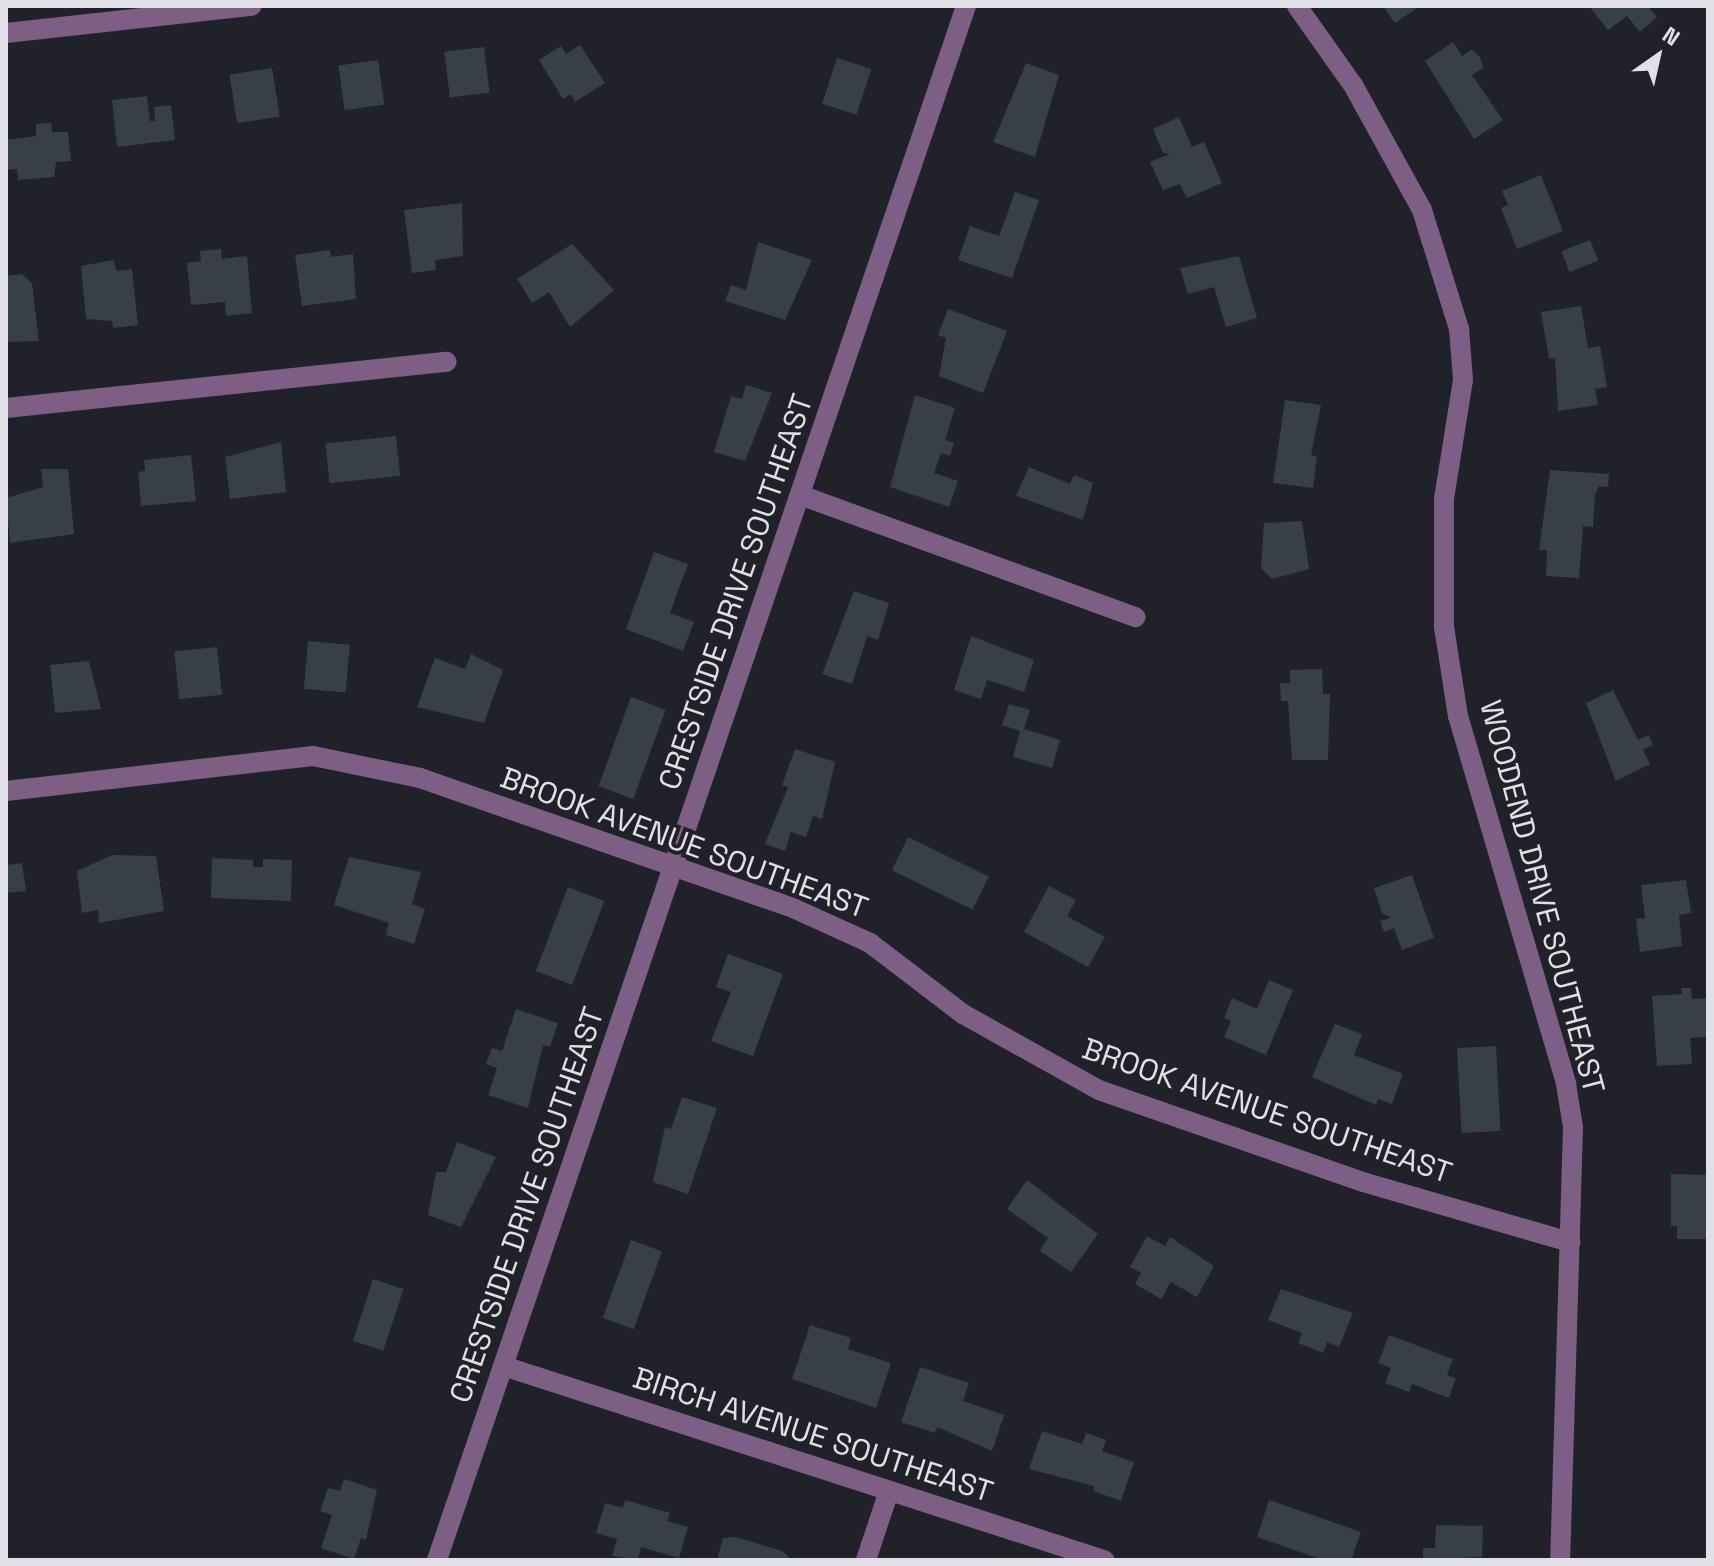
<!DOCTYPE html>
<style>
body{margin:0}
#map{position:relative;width:1714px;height:1566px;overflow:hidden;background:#21212a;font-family:"Space Grotesk",sans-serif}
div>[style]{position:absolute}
.building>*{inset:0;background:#383f47;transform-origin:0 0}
.minor>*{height:20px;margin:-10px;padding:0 10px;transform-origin:10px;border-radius:10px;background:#7d5e85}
span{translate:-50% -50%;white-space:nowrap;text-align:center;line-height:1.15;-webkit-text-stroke:8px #21212a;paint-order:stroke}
.street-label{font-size:30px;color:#e0e0e6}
.frame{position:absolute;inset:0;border:8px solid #e0e0e6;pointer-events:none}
.north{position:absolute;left:1618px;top:16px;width:80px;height:80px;-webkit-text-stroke:6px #21212a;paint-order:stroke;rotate:34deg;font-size:22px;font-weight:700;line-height:32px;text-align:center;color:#e0e0e6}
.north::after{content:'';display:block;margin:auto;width:28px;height:36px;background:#e0e0e6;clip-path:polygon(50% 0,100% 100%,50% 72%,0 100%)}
</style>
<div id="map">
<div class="building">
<div style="clip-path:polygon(1383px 6px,1420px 6px,1395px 23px)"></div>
<div style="clip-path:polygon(1589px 6px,1648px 6px,1657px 17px,1640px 32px,1627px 16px,1608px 30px)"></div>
<div style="clip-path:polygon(1453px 42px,1462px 56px,1472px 49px,1480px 57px,1483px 68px,1472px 75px,1503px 120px,1474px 139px,1425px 61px)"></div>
<div style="clip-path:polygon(580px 45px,605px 83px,575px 102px,571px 94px,563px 99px,539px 60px,561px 46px,566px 54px)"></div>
<div style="left:484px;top:47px;width:46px;height:40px;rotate:83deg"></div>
<div style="left:837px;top:58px;width:36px;height:48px;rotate:18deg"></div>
<div style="left:378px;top:60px;width:45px;height:40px;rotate:82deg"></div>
<div style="clip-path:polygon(1026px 63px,1059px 75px,1035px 157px,993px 142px)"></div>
<div style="left:272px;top:68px;width:49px;height:43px;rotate:81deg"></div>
<div style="clip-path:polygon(147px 96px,150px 121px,155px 121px,154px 107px,171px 105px,175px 140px,117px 147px,112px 100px)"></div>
<div style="clip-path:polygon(1179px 117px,1192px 147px,1204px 142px,1222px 183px,1187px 198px,1180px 184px,1163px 190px,1150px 162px,1170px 154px,1163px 153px,1153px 129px)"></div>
<div style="clip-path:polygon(51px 123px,52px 132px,68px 132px,71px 161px,56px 162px,54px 177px,18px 180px,17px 169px,6px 170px,6px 140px,36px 136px,36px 124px)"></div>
<div style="clip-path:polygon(1541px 175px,1563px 231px,1517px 249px,1501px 208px,1508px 205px,1502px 191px)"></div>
<div style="clip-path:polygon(1015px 192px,1039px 200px,1012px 278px,958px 260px,970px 226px,999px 236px)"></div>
<div style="clip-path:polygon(462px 203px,463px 256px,435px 260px,436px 270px,412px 273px,404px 210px)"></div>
<div style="left:1590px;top:240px;width:22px;height:31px;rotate:68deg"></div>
<div style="clip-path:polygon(758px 242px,812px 260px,785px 320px,725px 301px,731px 285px,746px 290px)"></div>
<div style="clip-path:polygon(572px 244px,614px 290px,570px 327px,549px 292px,532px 303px,517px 279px)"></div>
<div style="clip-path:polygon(221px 249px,222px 259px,247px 256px,252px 313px,226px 316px,225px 302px,191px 305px,187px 263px,201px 261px,200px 251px)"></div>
<div style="clip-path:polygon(330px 250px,331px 257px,353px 254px,356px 299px,302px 306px,295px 255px)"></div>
<div style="clip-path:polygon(1239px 256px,1257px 318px,1226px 327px,1214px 287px,1188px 294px,1180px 268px)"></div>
<div style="clip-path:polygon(113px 260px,117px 271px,132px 269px,138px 325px,113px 328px,112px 321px,86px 319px,81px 266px)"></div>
<div style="clip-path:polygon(22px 274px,32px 283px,39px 341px,9px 342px,6px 335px,6px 276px)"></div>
<div style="clip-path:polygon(1581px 306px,1588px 348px,1600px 346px,1607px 387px,1595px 389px,1598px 405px,1558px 411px,1555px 358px,1549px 359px,1541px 312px)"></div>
<div style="clip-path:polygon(948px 309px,1007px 331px,983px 393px,939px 376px,946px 338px,938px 335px)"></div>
<div style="clip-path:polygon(746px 385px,772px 393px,745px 461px,714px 452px,731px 396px,742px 399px)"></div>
<div style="clip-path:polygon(915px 395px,955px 408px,945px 440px,954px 443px,950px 456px,941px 453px,934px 473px,958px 481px,949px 507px,890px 487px)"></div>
<div style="clip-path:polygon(1285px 400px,1321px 405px,1311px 455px,1317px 456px,1313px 488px,1273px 483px)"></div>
<div style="left:396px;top:436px;width:40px;height:71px;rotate:84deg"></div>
<div style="clip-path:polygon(281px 442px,286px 492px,230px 499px,225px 457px)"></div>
<div style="clip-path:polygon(191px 455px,196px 501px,141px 506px,138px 472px,145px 471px,144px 460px)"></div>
<div style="clip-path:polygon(1029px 467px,1070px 484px,1074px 475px,1093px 483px,1083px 520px,1016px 496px)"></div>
<div style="clip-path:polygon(41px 469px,68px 469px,74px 534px,10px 543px,6px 498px,43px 487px)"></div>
<div style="clip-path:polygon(1550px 470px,1609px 474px,1608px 487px,1599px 486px,1595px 495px,1593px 527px,1583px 526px,1579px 578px,1546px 576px,1547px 550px,1539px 550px)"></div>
<div style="clip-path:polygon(1302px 521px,1309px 569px,1272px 579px,1261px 568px,1264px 523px)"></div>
<div style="clip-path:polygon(654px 552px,688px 564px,670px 613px,694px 622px,683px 651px,626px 629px)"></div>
<div style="clip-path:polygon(854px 591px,889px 603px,878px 640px,867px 636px,852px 684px,822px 674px)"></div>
<div style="clip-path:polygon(971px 636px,1034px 660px,1024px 692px,987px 680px,981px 699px,954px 690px)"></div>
<div style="left:308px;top:641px;width:42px;height:48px;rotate:5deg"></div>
<div style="left:217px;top:647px;width:48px;height:43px;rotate:84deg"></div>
<div style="clip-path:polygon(471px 654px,503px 670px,484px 723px,417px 707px,435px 658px,465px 669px)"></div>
<div style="clip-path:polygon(89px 661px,101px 709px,55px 713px,50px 665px)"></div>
<div style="clip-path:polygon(1322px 669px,1323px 694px,1330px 694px,1328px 760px,1292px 760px,1288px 701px,1281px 701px,1280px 683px,1290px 683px,1290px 670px)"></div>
<div style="clip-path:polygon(1613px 690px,1638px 740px,1649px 735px,1653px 745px,1643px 750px,1650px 764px,1616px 781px,1586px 703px)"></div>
<div style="left:631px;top:697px;width:37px;height:95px;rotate:20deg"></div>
<div style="clip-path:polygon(1009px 704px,1030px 710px,1024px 729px,1060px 740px,1052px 768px,1013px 757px,1020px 731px,1002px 725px)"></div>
<div style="clip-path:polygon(795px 749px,835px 762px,822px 819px,813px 816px,806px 837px,791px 832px,785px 851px,765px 844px,788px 787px,782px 785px)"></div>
<div style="left:908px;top:837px;width:90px;height:37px;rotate:26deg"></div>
<div style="clip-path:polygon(112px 855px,156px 856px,164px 911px,99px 923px,98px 910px,82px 913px,77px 871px)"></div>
<div style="clip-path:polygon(349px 857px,421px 872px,412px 904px,425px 909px,414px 944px,386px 935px,389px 923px,334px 905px)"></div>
<div style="clip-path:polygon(212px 858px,253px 860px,253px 867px,263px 867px,263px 859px,292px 860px,291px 901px,211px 898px)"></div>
<div style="clip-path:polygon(22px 863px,26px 891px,6px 893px,6px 865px)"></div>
<div style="clip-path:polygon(1412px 875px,1434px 938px,1402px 950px,1394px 928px,1384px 932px,1380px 921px,1391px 918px,1382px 913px,1374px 888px)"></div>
<div style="clip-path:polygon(1686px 880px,1691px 913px,1679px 915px,1682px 946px,1640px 952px,1636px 919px,1645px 918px,1641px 885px)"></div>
<div style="clip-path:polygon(1049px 886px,1076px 900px,1067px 916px,1105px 937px,1088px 967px,1024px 932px)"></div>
<div style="left:568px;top:887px;width:39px;height:90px;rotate:21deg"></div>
<div style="clip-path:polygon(728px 954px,783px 974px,753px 1056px,711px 1041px,731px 992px,716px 987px)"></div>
<div style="clip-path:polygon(1269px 980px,1293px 990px,1266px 1055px,1224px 1037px,1231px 1021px,1224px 1018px,1232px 998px,1257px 1009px)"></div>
<div style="clip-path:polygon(1681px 988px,1691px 988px,1692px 999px,1708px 998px,1708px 1037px,1690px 1038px,1692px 1064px,1657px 1066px,1652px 996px,1682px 994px)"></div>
<div style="clip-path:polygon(516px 1009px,558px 1023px,550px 1047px,543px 1045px,528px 1108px,488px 1095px,497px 1068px,486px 1064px,492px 1048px,502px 1051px)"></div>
<div style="clip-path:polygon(1335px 1024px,1362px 1034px,1354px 1055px,1403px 1074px,1392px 1104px,1378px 1099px,1376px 1105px,1312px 1077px)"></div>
<div style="left:1496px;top:1046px;width:85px;height:39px;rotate:87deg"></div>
<div style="clip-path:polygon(682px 1097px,717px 1108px,688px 1194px,653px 1182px,665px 1127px,671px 1129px)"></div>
<div style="clip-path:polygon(457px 1142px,496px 1157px,461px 1227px,428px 1215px,436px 1172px,446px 1172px)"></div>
<div style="clip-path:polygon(1671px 1174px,1708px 1175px,1708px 1239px,1677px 1239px,1677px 1226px,1671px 1226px)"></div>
<div style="clip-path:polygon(1027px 1180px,1098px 1234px,1071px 1272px,1040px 1251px,1048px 1238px,1007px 1209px)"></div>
<div style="clip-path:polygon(1147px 1236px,1165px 1246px,1170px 1237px,1214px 1266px,1197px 1297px,1171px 1282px,1161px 1299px,1135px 1284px,1141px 1273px,1130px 1267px)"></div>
<div style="left:631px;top:1240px;width:33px;height:83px;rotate:20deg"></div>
<div style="left:373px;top:1279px;width:32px;height:65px;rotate:18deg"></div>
<div style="clip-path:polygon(1281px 1289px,1353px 1313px,1339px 1347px,1327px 1342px,1323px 1353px,1298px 1343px,1302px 1333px,1268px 1320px)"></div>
<div style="clip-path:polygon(810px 1325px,851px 1338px,848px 1349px,891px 1363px,876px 1408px,792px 1379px)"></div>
<div style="clip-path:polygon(1389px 1335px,1453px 1359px,1447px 1375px,1456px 1378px,1449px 1398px,1412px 1384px,1409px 1392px,1385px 1383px,1391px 1368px,1378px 1363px)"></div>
<div style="clip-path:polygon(920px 1367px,969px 1383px,963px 1401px,1004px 1415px,992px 1451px,937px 1427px,935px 1433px,901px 1422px)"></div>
<div style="clip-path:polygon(1042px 1431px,1082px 1444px,1086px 1433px,1106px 1440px,1102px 1451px,1134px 1462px,1121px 1501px,1093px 1491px,1094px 1486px,1029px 1469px)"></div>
<div style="clip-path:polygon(344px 1479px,377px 1490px,366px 1540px,361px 1538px,354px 1559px,321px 1548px,332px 1515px,320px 1511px,328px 1488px,340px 1491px)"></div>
<div style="clip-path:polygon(625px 1500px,670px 1513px,667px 1521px,688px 1527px,679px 1558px,641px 1547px,638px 1560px,612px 1556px,617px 1539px,596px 1533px,605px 1503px,623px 1508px)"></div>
<div style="clip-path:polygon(1269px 1500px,1361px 1532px,1351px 1560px,1323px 1560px,1257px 1537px)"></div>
<div style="clip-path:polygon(1436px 1525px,1483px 1526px,1482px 1557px,1423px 1560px,1423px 1548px,1435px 1548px)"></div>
<div style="clip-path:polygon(736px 1537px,782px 1551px,792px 1560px,717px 1560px,723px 1538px)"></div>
</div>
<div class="minor">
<div style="left:1297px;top:6px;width:97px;rotate:54.7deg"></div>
<div style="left:1353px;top:85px;width:143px;rotate:61.1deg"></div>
<div style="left:1422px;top:210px;width:125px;rotate:72.7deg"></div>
<div style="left:1459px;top:329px;width:51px;rotate:85.5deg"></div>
<div style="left:1463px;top:380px;width:120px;rotate:99.1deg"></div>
<div style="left:1444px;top:498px;width:129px;rotate:90deg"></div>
<div style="left:1444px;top:627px;width:90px;rotate:81.1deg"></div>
<div style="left:1458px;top:716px;width:384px;rotate:73.6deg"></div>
<div style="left:1566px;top:1084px;width:44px;rotate:80.8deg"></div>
<div style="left:1573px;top:1127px;width:433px;rotate:91.7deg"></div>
<div style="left:6px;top:33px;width:247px;rotate:-6.3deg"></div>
<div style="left:6px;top:408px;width:443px;rotate:-6deg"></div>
<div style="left:800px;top:495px;width:357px;rotate:20deg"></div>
<div style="left:6px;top:791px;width:309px;rotate:-6.5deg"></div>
<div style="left:313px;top:756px;width:109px;rotate:11.6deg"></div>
<div style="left:420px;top:778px;width:395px;rotate:19.2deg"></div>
<div style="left:793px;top:908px;width:85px;rotate:24.4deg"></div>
<div style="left:870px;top:943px;width:117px;rotate:37.4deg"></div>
<div style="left:963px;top:1014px;width:156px;rotate:29.2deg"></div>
<div style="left:1099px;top:1090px;width:280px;rotate:19.2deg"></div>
<div style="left:1363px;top:1182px;width:216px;rotate:16.2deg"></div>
<div style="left:503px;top:1366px;width:632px;rotate:17.89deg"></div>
<div style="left:437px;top:1560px;width:1642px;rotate:-71.2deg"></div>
<div style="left:866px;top:1560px;width:73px;rotate:-71.6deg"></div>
</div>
<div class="street-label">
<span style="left:736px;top:592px;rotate:-71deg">CRESTSIDE DRIVE SOUTHEAST</span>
<span style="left:684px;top:843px;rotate:20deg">BROOK AVENUE SOUTHEAST</span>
<span style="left:1542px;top:897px;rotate:75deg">WOODEND DRIVE SOUTHEAST</span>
<span style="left:1267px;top:1111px;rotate:19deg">BROOK AVENUE SOUTHEAST</span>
<span style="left:527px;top:1205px;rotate:-71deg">CRESTSIDE DRIVE SOUTHEAST</span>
<span style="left:813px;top:1435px;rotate:18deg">BIRCH AVENUE SOUTHEAST</span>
</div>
<div class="frame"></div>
<div class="north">N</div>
</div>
